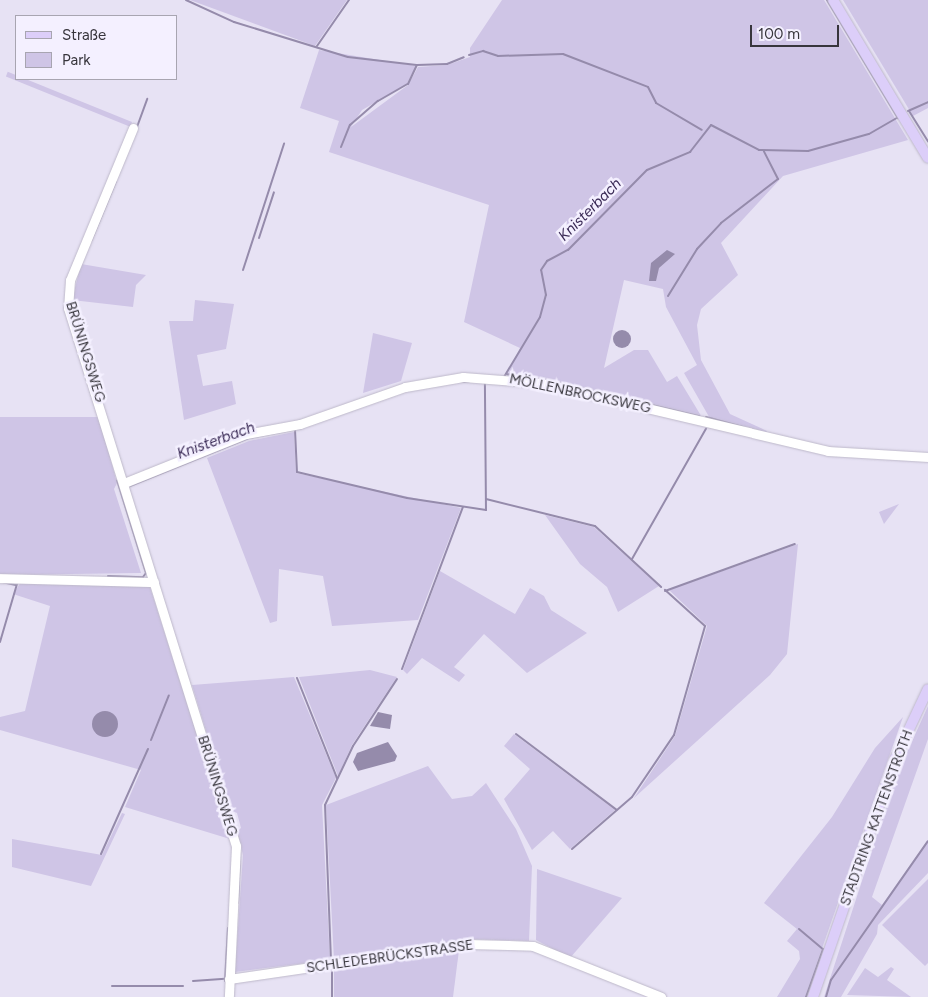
<!DOCTYPE html>
<meta charset="utf-8">
<style>
body{margin:0}
#map{position:relative;width:928px;height:997px;overflow:hidden;background:#e7e2f4;font-family:Figtree,sans-serif}
div>[style]{position:absolute}
.green>*{inset:0;background:#cfc5e6;transform-origin:0 0}
.water>*{inset:0;background:#958bab}
.round{border-radius:50%}
.stream>*{height:2px;margin:-1px;padding:0 1px;transform-origin:1px;border-radius:1px;background:#958bab}
.roads{filter:drop-shadow(0 0 1px #beb9ca) drop-shadow(0 0 1px #beb9ca)}
.minor>*{height:9px;margin:-4.5px;padding:0 4.5px;transform-origin:4.5px;border-radius:4.5px;background:#fff}
.major>*{height:10px;margin:-5px;padding:0 5px;transform-origin:5px;border-radius:5px;background:#dccef9}
span{translate:-50% -50%;white-space:nowrap;text-align:center;line-height:1.15;-webkit-text-stroke:5px #f4f0ff;paint-order:stroke}
.street-label{font-size:14px;color:#37353c}
.water-label{font-size:15px;color:#392955;font-style:italic}
.legend{position:absolute;left:15px;top:15px;width:162px;height:65px;box-sizing:border-box;background:#f4f0ff;border:1px solid #a8a5b1;margin:0;padding:6px 9px;list-style:none;font-size:15px;color:#37353c}
.legend li{display:flex;align-items:center;gap:10px;height:25px}
.legend b{width:25px;border:1px solid #a8a5b1}
.scale{position:absolute;left:750px;top:25px;width:89px;height:22px;box-sizing:border-box;border:2px solid #37353c;border-top:0;padding-left:6px;font-size:15px;line-height:18px;white-space:nowrap;color:#37353c;-webkit-text-stroke:4px #f4f0ff;paint-order:stroke}
</style>
<div id="map">
<div class="green">
<div style="clip-path:polygon(190px 0,347px 0,315px 46px)"></div>
<div style="clip-path:polygon(502px 0,824px 0,908px 140px,783px 176px,721px 243px,738px 275px,701px 309px,697px 325px,701px 360px,730px 414px,767px 431px,766px 435px,712px 422px,684px 373px,697px 365px,666px 307px,663px 289px,624px 280px,604px 368px,634px 350px,648px 350px,667px 382px,677px 376px,703px 419px,507px 375px,520px 348px,464px 322px,489px 205px,329px 152px,339px 121px,300px 108px,319px 50px,416px 66px,407px 84px,362px 110px,351px 127px,408px 85px,418px 67px,447px 65px,470px 57px,470px 48px)"></div>
<div style="clip-path:polygon(843px 0,928px 0,928px 108px,913px 116px)"></div>
<div style="left:132px;top:122px;width:5px;height:134px;rotate:112deg"></div>
<div style="clip-path:polygon(81px 264px,146px 275px,136px 285px,133px 307px,72px 300px)"></div>
<div style="clip-path:polygon(195px 300px,234px 304px,226px 349px,197px 355px,203px 386px,232px 381px,236px 404px,184px 420px,169px 321px,193px 321px)"></div>
<div style="clip-path:polygon(373px 333px,412px 343px,401px 381px,363px 393px)"></div>
<div style="clip-path:polygon(0 417px,99px 417px,117px 483px,114px 489px,141px 573px,0 575px)"></div>
<div style="clip-path:polygon(294px 432px,296px 473px,461px 508px,418px 620px,332px 626px,323px 576px,279px 569px,277px 621px,270px 623px,207px 458px,249px 441px)"></div>
<div style="clip-path:polygon(899px 504px,884px 524px,879px 512px)"></div>
<div style="clip-path:polygon(545px 515px,594px 527px,659px 586px,618px 612px,607px 587px,580px 564px)"></div>
<div style="clip-path:polygon(798px 544px,787px 654px,770px 675px,634px 798px,675px 736px,707px 626px,669px 590px)"></div>
<div style="clip-path:polygon(440px 571px,515px 614px,530px 588px,544px 596px,551px 610px,587px 633px,527px 673px,484px 634px,454px 667px,465px 675px,459px 682px,422px 658px,407px 674px,403px 670px)"></div>
<div style="clip-path:polygon(21px 582px,150px 587px,230px 839px,125px 807px,141px 770px,0 730px,0 717px,25px 711px,50px 606px,13px 594px)"></div>
<div style="clip-path:polygon(370px 670px,397px 677px,352px 745px,338px 776px,299px 677px)"></div>
<div style="clip-path:polygon(294px 677px,336px 778px,322px 805px,330px 960px,235px 972px,243px 855px,237px 831px,241px 828px,237px 813px,230px 810px,192px 685px)"></div>
<div style="clip-path:polygon(928px 706px,928px 739px,872px 897px,882px 905px,928px 840px,928px 873px,878px 925px,877px 934px,841px 997px,824px 997px,896px 777px)"></div>
<div style="clip-path:polygon(903px 717px,805px 997px,777px 997px,800px 959px,799px 951px,787px 941px,797px 929px,764px 903px,832px 817px,875px 748px)"></div>
<div style="clip-path:polygon(514px 734px,615px 810px,570px 849px,553px 831px,532px 850px,504px 799px,530px 769px,504px 746px)"></div>
<div style="clip-path:polygon(428px 766px,452px 799px,472px 796px,486px 783px,516px 829px,532px 866px,529px 941px,468px 939px,334px 960px,326px 805px)"></div>
<div style="clip-path:polygon(122px 813px,125px 814px,91px 886px,12px 867px,12px 839px,102px 855px)"></div>
<div style="clip-path:polygon(537px 869px,622px 898px,570px 958px,536px 940px)"></div>
<div style="clip-path:polygon(928px 879px,928px 963px,925px 966px,882px 925px)"></div>
<div style="clip-path:polygon(459px 950px,453px 997px,334px 997px,334px 967px)"></div>
<div style="clip-path:polygon(891px 967px,894px 969px,887px 980px,911px 997px,847px 995px,865px 968px,878px 977px)"></div>
</div>
<div class="water">
<div style="clip-path:polygon(667px 250px,675px 254px,659px 268px,656px 281px,649px 281px,651px 263px)"></div>
<div class="round" style="left:613px;top:330px;width:18px;height:18px"></div>
<div class="round" style="left:92px;top:711px;width:26px;height:26px"></div>
<div style="clip-path:polygon(378px 712px,392px 715px,390px 729px,370px 726px)"></div>
<div style="clip-path:polygon(388px 742px,397px 756px,395px 761px,358px 771px,353px 762px,357px 753px)"></div>
</div>
<div class="stream">
<div style="left:186px;top:0;width:53px;rotate:24.6deg"></div>
<div style="left:234px;top:22px;width:119px;rotate:17.1deg"></div>
<div style="left:348px;top:57px;width:69px;rotate:6.6deg"></div>
<div style="left:417px;top:65px;width:30px;rotate:-2deg"></div>
<div style="left:447px;top:64px;width:18px;rotate:-22deg"></div>
<div style="left:827px;top:0;width:138px;rotate:59deg"></div>
<div style="left:317px;top:46px;width:56px;rotate:-55.2deg"></div>
<div style="left:469px;top:55px;width:15px;rotate:-16deg"></div>
<div style="left:483px;top:51px;width:16px;rotate:18deg"></div>
<div style="left:498px;top:56px;width:65px;rotate:-1.8deg"></div>
<div style="left:563px;top:54px;width:91px;rotate:21.2deg"></div>
<div style="left:648px;top:87px;width:18px;rotate:63deg"></div>
<div style="left:656px;top:103px;width:53px;rotate:30.4deg"></div>
<div style="left:908px;top:111px;width:22px;rotate:-24deg"></div>
<div style="left:909px;top:111px;width:36px;rotate:58deg"></div>
<div style="left:137px;top:127px;width:30px;rotate:-70deg"></div>
<div style="left:341px;top:147px;width:24px;rotate:-68deg"></div>
<div style="left:350px;top:125px;width:37px;rotate:-41deg"></div>
<div style="left:378px;top:101px;width:34px;rotate:-30deg"></div>
<div style="left:408px;top:84px;width:21px;rotate:-65deg"></div>
<div style="left:259px;top:238px;width:48px;rotate:-71.9deg"></div>
<div style="left:91px;top:241px;width:65px;rotate:-67.4deg"></div>
<div style="left:243px;top:270px;width:133px;rotate:-72deg"></div>
<div style="left:668px;top:296px;width:55px;rotate:-58.3deg"></div>
<div style="left:697px;top:249px;width:35px;rotate:-47deg"></div>
<div style="left:721px;top:223px;width:72px;rotate:-37.7deg"></div>
<div style="left:778px;top:179px;width:31px;rotate:-117deg"></div>
<div style="left:73px;top:307px;width:29px;rotate:72deg"></div>
<div style="left:506px;top:374px;width:15px;rotate:11deg"></div>
<div style="left:504px;top:377px;width:70px;rotate:-59deg"></div>
<div style="left:540px;top:317px;width:23px;rotate:-75deg"></div>
<div style="left:546px;top:295px;width:25px;rotate:-101deg"></div>
<div style="left:541px;top:270px;width:11px;rotate:-56deg"></div>
<div style="left:547px;top:261px;width:24px;rotate:-28deg"></div>
<div style="left:568px;top:250px;width:112px;rotate:-45.4deg"></div>
<div style="left:647px;top:170px;width:47px;rotate:-22.7deg"></div>
<div style="left:690px;top:152px;width:34px;rotate:-52deg"></div>
<div style="left:711px;top:125px;width:54px;rotate:27.5deg"></div>
<div style="left:759px;top:150px;width:49px;rotate:1.2deg"></div>
<div style="left:808px;top:151px;width:63px;rotate:-15.6deg"></div>
<div style="left:869px;top:134px;width:34px;rotate:-30deg"></div>
<div style="left:459px;top:382px;width:10px"></div>
<div style="left:592px;top:391px;width:110px;rotate:13.2deg"></div>
<div style="left:706px;top:417px;width:39px;rotate:15deg"></div>
<div style="left:295px;top:430px;width:42px;rotate:87.3deg"></div>
<div style="left:297px;top:472px;width:113px;rotate:13.3deg"></div>
<div style="left:407px;top:498px;width:80px;rotate:8.6deg"></div>
<div style="left:486px;top:510px;width:127px;rotate:-90.5deg"></div>
<div style="left:130px;top:486px;width:128px;rotate:-22deg"></div>
<div style="left:249px;top:438px;width:54px;rotate:-10.7deg"></div>
<div style="left:486px;top:499px;width:112px;rotate:13.9deg"></div>
<div style="left:595px;top:526px;width:90px;rotate:42.7deg"></div>
<div style="left:632px;top:559px;width:150px;rotate:-60.4deg"></div>
<div style="left:108px;top:576px;width:35px;rotate:2deg"></div>
<div style="left:143px;top:577px;width:5px;rotate:-53deg"></div>
<div style="left:146px;top:573px;width:97px;rotate:-107.3deg"></div>
<div style="left:2px;top:582px;width:14px;rotate:12deg"></div>
<div style="left:665px;top:591px;width:138px;rotate:-19.9deg"></div>
<div style="left:0;top:642px;width:60px;rotate:-73.7deg"></div>
<div style="left:402px;top:669px;width:173px;rotate:-69.4deg"></div>
<div style="left:297px;top:678px;width:108px;rotate:68.2deg"></div>
<div style="left:516px;top:734px;width:126px;rotate:37deg"></div>
<div style="left:151px;top:740px;width:48px;rotate:-68.2deg"></div>
<div style="left:572px;top:849px;width:79px;rotate:-40.9deg"></div>
<div style="left:632px;top:797px;width:75px;rotate:-55.9deg"></div>
<div style="left:674px;top:735px;width:113px;rotate:-74.1deg"></div>
<div style="left:705px;top:626px;width:54px;rotate:-138deg"></div>
<div style="left:101px;top:854px;width:115px;rotate:-65.9deg"></div>
<div style="left:238px;top:903px;width:52px;rotate:-87.8deg"></div>
<div style="left:799px;top:929px;width:31px;rotate:40deg"></div>
<div style="left:823px;top:949px;width:51px;rotate:109.5deg"></div>
<div style="left:331px;top:961px;width:156px;rotate:-92.2deg"></div>
<div style="left:325px;top:805px;width:65px;rotate:-64.6deg"></div>
<div style="left:353px;top:746px;width:80px;rotate:-56.7deg"></div>
<div style="left:193px;top:981px;width:32px;rotate:-4deg"></div>
<div style="left:225px;top:981px;width:53px;rotate:-86.8deg"></div>
<div style="left:112px;top:986px;width:71px"></div>
<div style="left:332px;top:997px;width:29px;rotate:-90deg"></div>
<div style="left:826px;top:997px;width:18px;rotate:-74deg"></div>
<div style="left:831px;top:980px;width:169px;rotate:-55.1deg"></div>
</div>
<div class="roads">
<div class="minor">
<div style="left:133px;top:128px;width:165px;rotate:112.5deg"></div>
<div style="left:70px;top:280px;width:28px;rotate:94deg"></div>
<div style="left:68px;top:308px;width:564px;rotate:72.66deg"></div>
<div style="left:236px;top:846px;width:151px;rotate:92.7deg"></div>
<div style="left:124px;top:483px;width:131px;rotate:-21.9deg"></div>
<div style="left:246px;top:434px;width:55px;rotate:-10.5deg"></div>
<div style="left:300px;top:424px;width:111px;rotate:-19.4deg"></div>
<div style="left:405px;top:387px;width:59px;rotate:-9.8deg"></div>
<div style="left:463px;top:377px;width:78px;rotate:4.4deg"></div>
<div style="left:541px;top:383px;width:295px;rotate:13.3deg"></div>
<div style="left:828px;top:451px;width:100px;rotate:3.4deg"></div>
<div style="left:0;top:578px;width:154px;rotate:1.5deg"></div>
<div style="left:229px;top:979px;width:242px;rotate:-8.3deg"></div>
<div style="left:468px;top:944px;width:40px;rotate:1.4deg"></div>
<div style="left:508px;top:945px;width:25px;rotate:2deg"></div>
<div style="left:533px;top:946px;width:138px;rotate:21.7deg"></div>
</div>
<div class="major">
<div style="left:833px;top:0;width:184px;rotate:59deg"></div>
<div style="left:813px;top:997px;width:252px;rotate:-71deg"></div>
<div style="left:895px;top:759px;width:77px;rotate:-64.8deg"></div>
</div>
</div>
<div class="street-label">
<span style="left:85px;top:352px;rotate:73deg">BRÜNINGSWEG</span>
<span style="left:580px;top:394px;rotate:12deg">MÖLLENBROCKSWEG</span>
<span style="left:217px;top:786px;rotate:73deg">BRÜNINGSWEG</span>
<span style="left:877px;top:818px;rotate:-70deg">STADTRING KATTENSTROTH</span>
<span style="left:390px;top:957px;rotate:-8deg">SCHLEDEBRÜCKSTRASSE</span>
</div>
<div class="water-label">
<span style="left:590px;top:210px;rotate:-45deg">Knisterbach</span>
<span style="left:216px;top:441px;rotate:-20deg">Knisterbach</span>
</div>
<ul class="legend">
<li><b style="height:6px;background:#dccef9"></b>Straße</li>
<li><b style="height:14px;background:#cfc5e6"></b>Park</li>
</ul>
<div class="scale">100 m</div>
</div>
